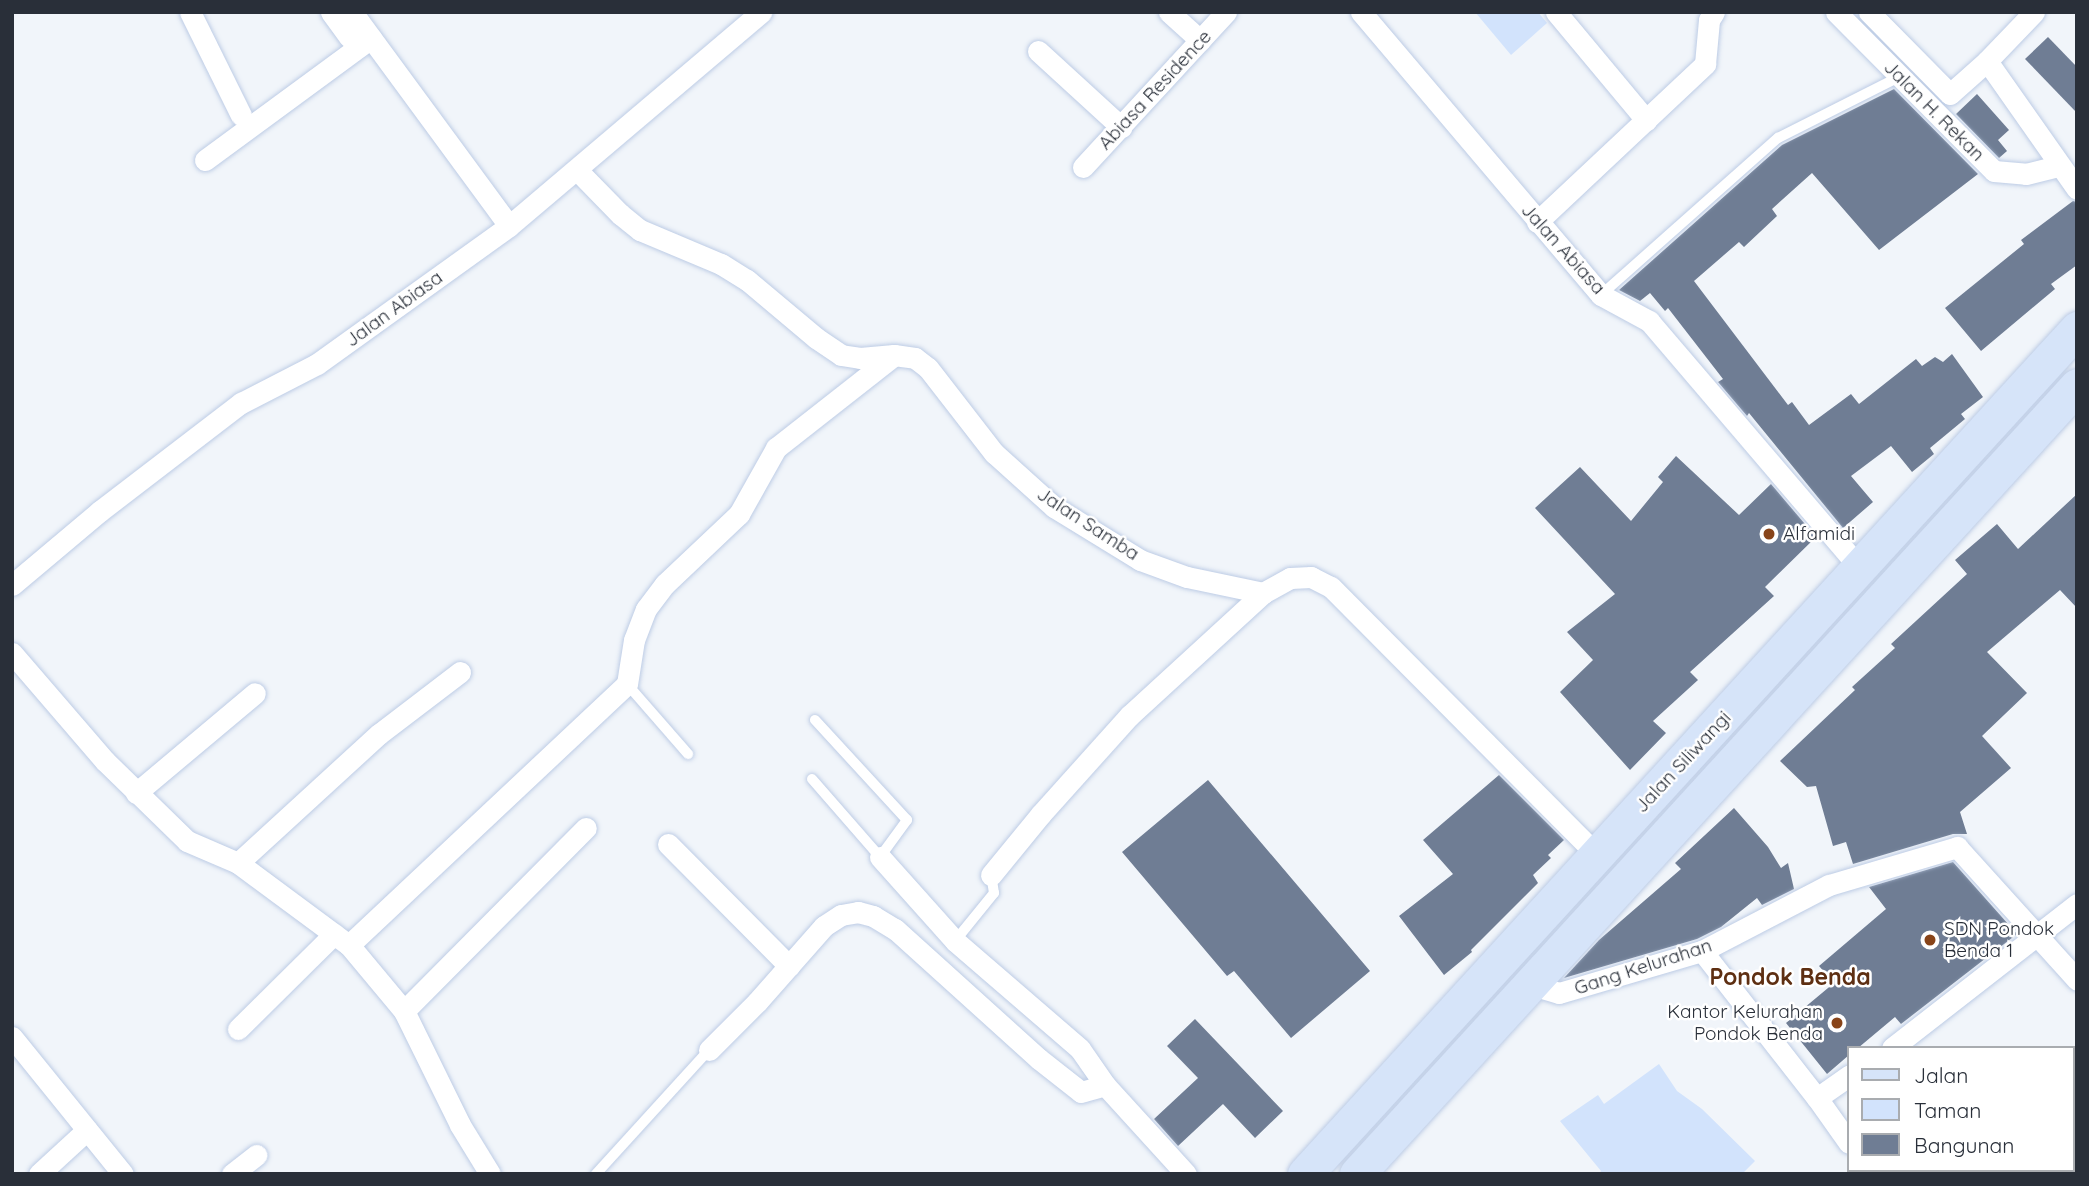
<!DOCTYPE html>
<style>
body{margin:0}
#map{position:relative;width:2089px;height:1186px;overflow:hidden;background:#f1f5fa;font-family:Quicksand,sans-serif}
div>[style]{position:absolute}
.green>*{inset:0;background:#d2e3fc}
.building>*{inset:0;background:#6f7d94}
.roads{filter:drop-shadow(0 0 2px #bdcce5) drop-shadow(0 0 2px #bdcce5)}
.service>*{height:10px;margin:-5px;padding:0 5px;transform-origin:5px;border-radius:5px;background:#fff}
.minor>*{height:21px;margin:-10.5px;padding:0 10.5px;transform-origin:10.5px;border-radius:10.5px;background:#fff}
.primary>*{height:35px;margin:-17.5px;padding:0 17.5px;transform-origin:17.5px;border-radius:17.5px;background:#d6e4f9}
.dots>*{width:19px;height:19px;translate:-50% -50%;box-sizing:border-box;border:4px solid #fff;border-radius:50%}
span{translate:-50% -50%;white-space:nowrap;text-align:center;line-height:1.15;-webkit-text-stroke:5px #fff;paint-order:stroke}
.street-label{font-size:19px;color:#292f39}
.poi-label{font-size:19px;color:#292f39}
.left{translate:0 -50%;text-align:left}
.right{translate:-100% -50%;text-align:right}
.quarter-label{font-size:23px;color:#5e2f12;font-weight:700}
.frame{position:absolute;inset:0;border:14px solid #292f39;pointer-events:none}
.legend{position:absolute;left:1847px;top:1046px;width:228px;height:126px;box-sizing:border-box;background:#fff;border:2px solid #a9acb0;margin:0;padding:9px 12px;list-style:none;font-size:21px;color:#292f39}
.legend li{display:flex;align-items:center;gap:14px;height:35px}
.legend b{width:35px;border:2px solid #a9acb0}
</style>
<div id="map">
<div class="green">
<div style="clip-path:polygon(1475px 12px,1538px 12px,1547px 23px,1511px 55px)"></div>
<div style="clip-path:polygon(1659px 1064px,1677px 1091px,1702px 1109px,1755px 1161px,1742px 1174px,1599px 1174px,1601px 1171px,1560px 1121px,1598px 1095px,1604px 1104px)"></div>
</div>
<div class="building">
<div style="clip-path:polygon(2048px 37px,2077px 67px,2077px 113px,2025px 59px)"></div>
<div style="clip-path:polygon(1894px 89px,1978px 174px,1879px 250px,1812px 173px,1772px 209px,1777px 216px,1744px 247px,1739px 242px,1694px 281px,1788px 405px,1792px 402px,1809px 425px,1851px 394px,1859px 404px,1916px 359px,1922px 366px,1935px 357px,1943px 362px,1952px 354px,1983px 397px,1961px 414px,1965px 419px,1930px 448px,1934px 454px,1912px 472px,1891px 446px,1851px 476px,1873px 502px,1843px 528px,1749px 413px,1747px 416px,1718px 382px,1723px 379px,1668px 308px,1665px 311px,1650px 293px,1640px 301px,1619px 290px,1782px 145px)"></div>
<div style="clip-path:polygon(1977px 94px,2009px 130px,1998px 140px,2007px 151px,1999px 158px,1956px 114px)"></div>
<div style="clip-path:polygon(2073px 201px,2077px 202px,2077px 265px,2051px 284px,2055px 289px,1981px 351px,1945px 308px,2024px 244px,2021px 240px)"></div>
<div style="clip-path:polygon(1676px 456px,1739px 515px,1771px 484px,1816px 537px,1765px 587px,1774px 596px,1690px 672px,1698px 680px,1653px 721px,1666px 733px,1630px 770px,1560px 692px,1593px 660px,1567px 632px,1615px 594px,1535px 508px,1580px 467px,1631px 521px,1663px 482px,1658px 477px)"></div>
<div style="clip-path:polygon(2077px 494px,2077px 608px,2060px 590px,1987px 652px,2027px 693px,1982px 736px,2011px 768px,1960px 812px,1967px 834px,1953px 834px,1853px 864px,1846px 842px,1833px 846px,1816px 786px,1807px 787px,1780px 761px,1855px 690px,1852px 687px,1895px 648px,1891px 644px,1967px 574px,1955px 560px,1997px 524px,2018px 549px)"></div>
<div style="clip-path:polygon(1499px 775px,1564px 840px,1548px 855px,1551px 858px,1533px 875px,1538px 883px,1471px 950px,1472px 952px,1444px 975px,1399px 916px,1453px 874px,1423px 840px)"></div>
<div style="clip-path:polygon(1208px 780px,1370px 971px,1291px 1038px,1234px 971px,1227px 976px,1122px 852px)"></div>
<div style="clip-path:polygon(1734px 808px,1768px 847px,1781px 868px,1788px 863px,1794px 889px,1762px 905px,1757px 898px,1721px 927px,1697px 939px,1564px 978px,1599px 940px,1681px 869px,1675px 863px)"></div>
<div style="clip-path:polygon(1953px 862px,2017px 934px,1901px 1024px,1895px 1017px,1858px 1048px,1849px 1048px,1849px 1055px,1827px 1074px,1786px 1023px,1834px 983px,1819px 966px,1886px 909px,1869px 887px)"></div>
<div style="clip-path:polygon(1195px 1019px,1283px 1111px,1255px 1138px,1223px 1104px,1178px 1146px,1154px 1119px,1198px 1078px,1167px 1046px)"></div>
</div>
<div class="roads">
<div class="service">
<div style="left:1601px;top:295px;width:237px;rotate:-41.6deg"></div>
<div style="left:1778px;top:138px;width:136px;rotate:-26.8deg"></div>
<div style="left:627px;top:684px;width:93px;rotate:48.9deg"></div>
<div style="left:812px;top:779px;width:103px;rotate:48.9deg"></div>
<div style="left:880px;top:857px;width:46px;rotate:-53.9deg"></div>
<div style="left:907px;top:820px;width:136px;rotate:-132.6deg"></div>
<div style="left:955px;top:941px;width:62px;rotate:-50.9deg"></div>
<div style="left:994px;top:893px;width:18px;rotate:-99deg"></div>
<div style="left:596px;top:1174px;width:168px;rotate:-47.7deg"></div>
</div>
<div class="minor">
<div style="left:190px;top:12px;width:115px;rotate:63.7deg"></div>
<div style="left:331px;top:12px;width:31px;rotate:54deg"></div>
<div style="left:352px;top:12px;width:265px;rotate:53.7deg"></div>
<div style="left:1169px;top:12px;width:42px;rotate:42.1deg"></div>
<div style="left:1361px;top:12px;width:371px;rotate:49.7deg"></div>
<div style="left:1601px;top:295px;width:55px;rotate:28.4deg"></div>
<div style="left:1649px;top:321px;width:325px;rotate:49.5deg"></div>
<div style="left:1556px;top:12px;width:141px;rotate:50.2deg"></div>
<div style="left:1836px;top:12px;width:224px;rotate:45.2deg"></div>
<div style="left:1994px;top:171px;width:32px;rotate:5deg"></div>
<div style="left:2026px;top:174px;width:34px;rotate:-14deg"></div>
<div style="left:1869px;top:12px;width:115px;rotate:45.4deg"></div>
<div style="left:1950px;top:94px;width:50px;rotate:-41.7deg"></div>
<div style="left:1987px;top:61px;width:68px;rotate:-46.2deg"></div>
<div style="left:1038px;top:51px;width:113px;rotate:42.5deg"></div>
<div style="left:1987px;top:61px;width:156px;rotate:54.9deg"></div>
<div style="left:205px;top:160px;width:206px;rotate:-36.3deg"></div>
<div style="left:1083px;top:167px;width:211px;rotate:-47.3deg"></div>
<div style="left:577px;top:170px;width:62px;rotate:45.7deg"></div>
<div style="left:620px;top:214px;width:26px;rotate:39deg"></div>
<div style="left:640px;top:230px;width:88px;rotate:22.8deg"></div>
<div style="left:721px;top:264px;width:31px;rotate:32deg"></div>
<div style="left:747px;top:280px;width:90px;rotate:40deg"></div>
<div style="left:816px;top:338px;width:30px;rotate:34deg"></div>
<div style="left:841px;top:355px;width:19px;rotate:9deg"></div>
<div style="left:860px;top:358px;width:34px;rotate:-5deg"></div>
<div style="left:894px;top:355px;width:21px;rotate:8deg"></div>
<div style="left:915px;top:358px;width:16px;rotate:38deg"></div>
<div style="left:928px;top:368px;width:108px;rotate:52.2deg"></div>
<div style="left:994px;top:453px;width:81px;rotate:42deg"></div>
<div style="left:1054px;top:507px;width:101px;rotate:31.6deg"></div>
<div style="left:1140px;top:560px;width:50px;rotate:19.9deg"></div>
<div style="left:1187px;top:577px;width:78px;rotate:11.9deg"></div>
<div style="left:1537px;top:222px;width:231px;rotate:-43.2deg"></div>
<div style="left:1705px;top:64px;width:44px;rotate:-84.8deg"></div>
<div style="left:1709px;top:20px;width:9px;rotate:-58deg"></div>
<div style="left:12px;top:585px;width:115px;rotate:-40.1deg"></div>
<div style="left:100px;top:511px;width:178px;rotate:-37.5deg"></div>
<div style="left:241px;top:403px;width:85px;rotate:-27.2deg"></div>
<div style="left:317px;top:364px;width:236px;rotate:-35.7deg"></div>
<div style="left:509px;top:226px;width:331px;rotate:-40.3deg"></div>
<div style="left:12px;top:653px;width:143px;rotate:49.3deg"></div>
<div style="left:105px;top:761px;width:115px;rotate:44.3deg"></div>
<div style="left:187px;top:841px;width:56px;rotate:23.3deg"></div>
<div style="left:238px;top:863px;width:138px;rotate:36.5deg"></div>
<div style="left:349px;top:945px;width:86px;rotate:50.2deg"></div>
<div style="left:404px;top:1011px;width:127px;rotate:63.8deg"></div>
<div style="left:460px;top:1125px;width:57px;rotate:58.5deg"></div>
<div style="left:136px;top:793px;width:155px;rotate:-40deg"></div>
<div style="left:668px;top:844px;width:172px;rotate:45.2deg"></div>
<div style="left:880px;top:857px;width:113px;rotate:48.2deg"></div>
<div style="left:955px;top:941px;width:165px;rotate:40.8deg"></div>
<div style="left:1080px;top:1049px;width:44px;rotate:55.2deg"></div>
<div style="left:1105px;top:1085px;width:120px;rotate:47.7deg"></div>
<div style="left:238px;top:863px;width:191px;rotate:-42.5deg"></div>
<div style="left:379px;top:734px;width:102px;rotate:-37.4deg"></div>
<div style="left:991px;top:875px;width:79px;rotate:-50.7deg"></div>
<div style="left:1041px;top:814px;width:132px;rotate:-48.1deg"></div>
<div style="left:1129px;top:716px;width:182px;rotate:-42.5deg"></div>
<div style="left:1263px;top:593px;width:31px;rotate:-29deg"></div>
<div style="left:1290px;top:578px;width:21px;rotate:-3deg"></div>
<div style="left:1311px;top:577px;width:22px;rotate:27deg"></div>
<div style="left:1331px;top:587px;width:378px;rotate:45.2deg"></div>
<div style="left:349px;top:945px;width:381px;rotate:-43.2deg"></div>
<div style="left:627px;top:684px;width:45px;rotate:-81deg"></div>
<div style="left:634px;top:640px;width:33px;rotate:-69deg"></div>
<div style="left:646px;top:609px;width:31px;rotate:-53deg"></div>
<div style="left:665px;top:584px;width:102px;rotate:-43.4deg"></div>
<div style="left:739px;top:514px;width:76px;rotate:-60.7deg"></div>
<div style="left:776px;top:448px;width:147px;rotate:-38.1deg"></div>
<div style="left:1702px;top:951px;width:187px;rotate:52deg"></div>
<div style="left:1817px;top:1098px;width:39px;rotate:-35deg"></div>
<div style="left:1528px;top:984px;width:32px;rotate:16deg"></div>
<div style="left:1559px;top:993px;width:149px;rotate:-16.4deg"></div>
<div style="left:1702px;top:951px;width:143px;rotate:-27.5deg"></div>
<div style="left:1829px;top:885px;width:134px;rotate:-16.5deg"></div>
<div style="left:1957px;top:847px;width:179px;rotate:47.9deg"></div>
<div style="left:404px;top:1011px;width:258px;rotate:-45.2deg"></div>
<div style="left:238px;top:1029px;width:135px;rotate:-44.7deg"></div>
<div style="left:12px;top:1037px;width:176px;rotate:51deg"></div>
<div style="left:1892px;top:1048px;width:234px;rotate:-37.9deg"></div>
<div style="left:709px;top:1050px;width:68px;rotate:-45deg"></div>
<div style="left:757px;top:1002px;width:101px;rotate:-48.6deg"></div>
<div style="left:824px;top:926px;width:20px;rotate:-33deg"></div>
<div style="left:841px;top:915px;width:17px;rotate:-10deg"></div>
<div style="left:858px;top:912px;width:16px;rotate:15deg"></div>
<div style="left:873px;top:916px;width:26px;rotate:31deg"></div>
<div style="left:895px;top:929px;width:194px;rotate:42.1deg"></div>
<div style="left:1039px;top:1059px;width:53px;rotate:38.2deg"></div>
<div style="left:1081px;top:1092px;width:25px;rotate:-16deg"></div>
<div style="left:1817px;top:1098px;width:55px;rotate:54.6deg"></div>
<div style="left:1870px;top:1170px;width:5px;rotate:53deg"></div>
<div style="left:39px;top:1174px;width:65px;rotate:-42.5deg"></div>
<div style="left:232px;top:1174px;width:31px;rotate:-38deg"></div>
</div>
<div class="primary">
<div style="left:1305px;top:1174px;width:1145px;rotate:-47.58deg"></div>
<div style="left:1357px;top:1174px;width:1067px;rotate:-47.58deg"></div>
</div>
</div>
<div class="dots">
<div style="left:1769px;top:534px;background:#884419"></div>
<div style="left:1930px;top:940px;background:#884419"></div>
<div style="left:1837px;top:1023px;background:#884419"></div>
</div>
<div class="street-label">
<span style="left:1155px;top:90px;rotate:-47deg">Abiasa Residence</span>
<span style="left:1934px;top:111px;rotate:45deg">Jalan H. Rekan</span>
<span style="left:1563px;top:249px;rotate:48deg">Jalan Abiasa</span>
<span style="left:394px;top:309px;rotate:-36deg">Jalan Abiasa</span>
<span style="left:1088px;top:524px;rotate:33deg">Jalan Samba</span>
<span style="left:1683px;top:762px;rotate:-47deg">Jalan Siliwangi</span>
<span style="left:1643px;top:967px;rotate:-18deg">Gang Kelurahan</span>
</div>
<div class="poi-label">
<span class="left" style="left:1783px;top:534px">Alfamidi</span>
<span class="left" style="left:1944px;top:940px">SDN Pondok<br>Benda 1</span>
<span class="right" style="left:1823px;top:1023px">Kantor Kelurahan<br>Pondok Benda</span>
</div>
<div class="quarter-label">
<span style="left:1790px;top:977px">Pondok Benda</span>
</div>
<div class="frame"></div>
<ul class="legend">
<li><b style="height:9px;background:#d6e4f9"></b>Jalan</li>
<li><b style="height:19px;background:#d2e3fc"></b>Taman</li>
<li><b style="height:19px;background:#6f7d94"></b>Bangunan</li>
</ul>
</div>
